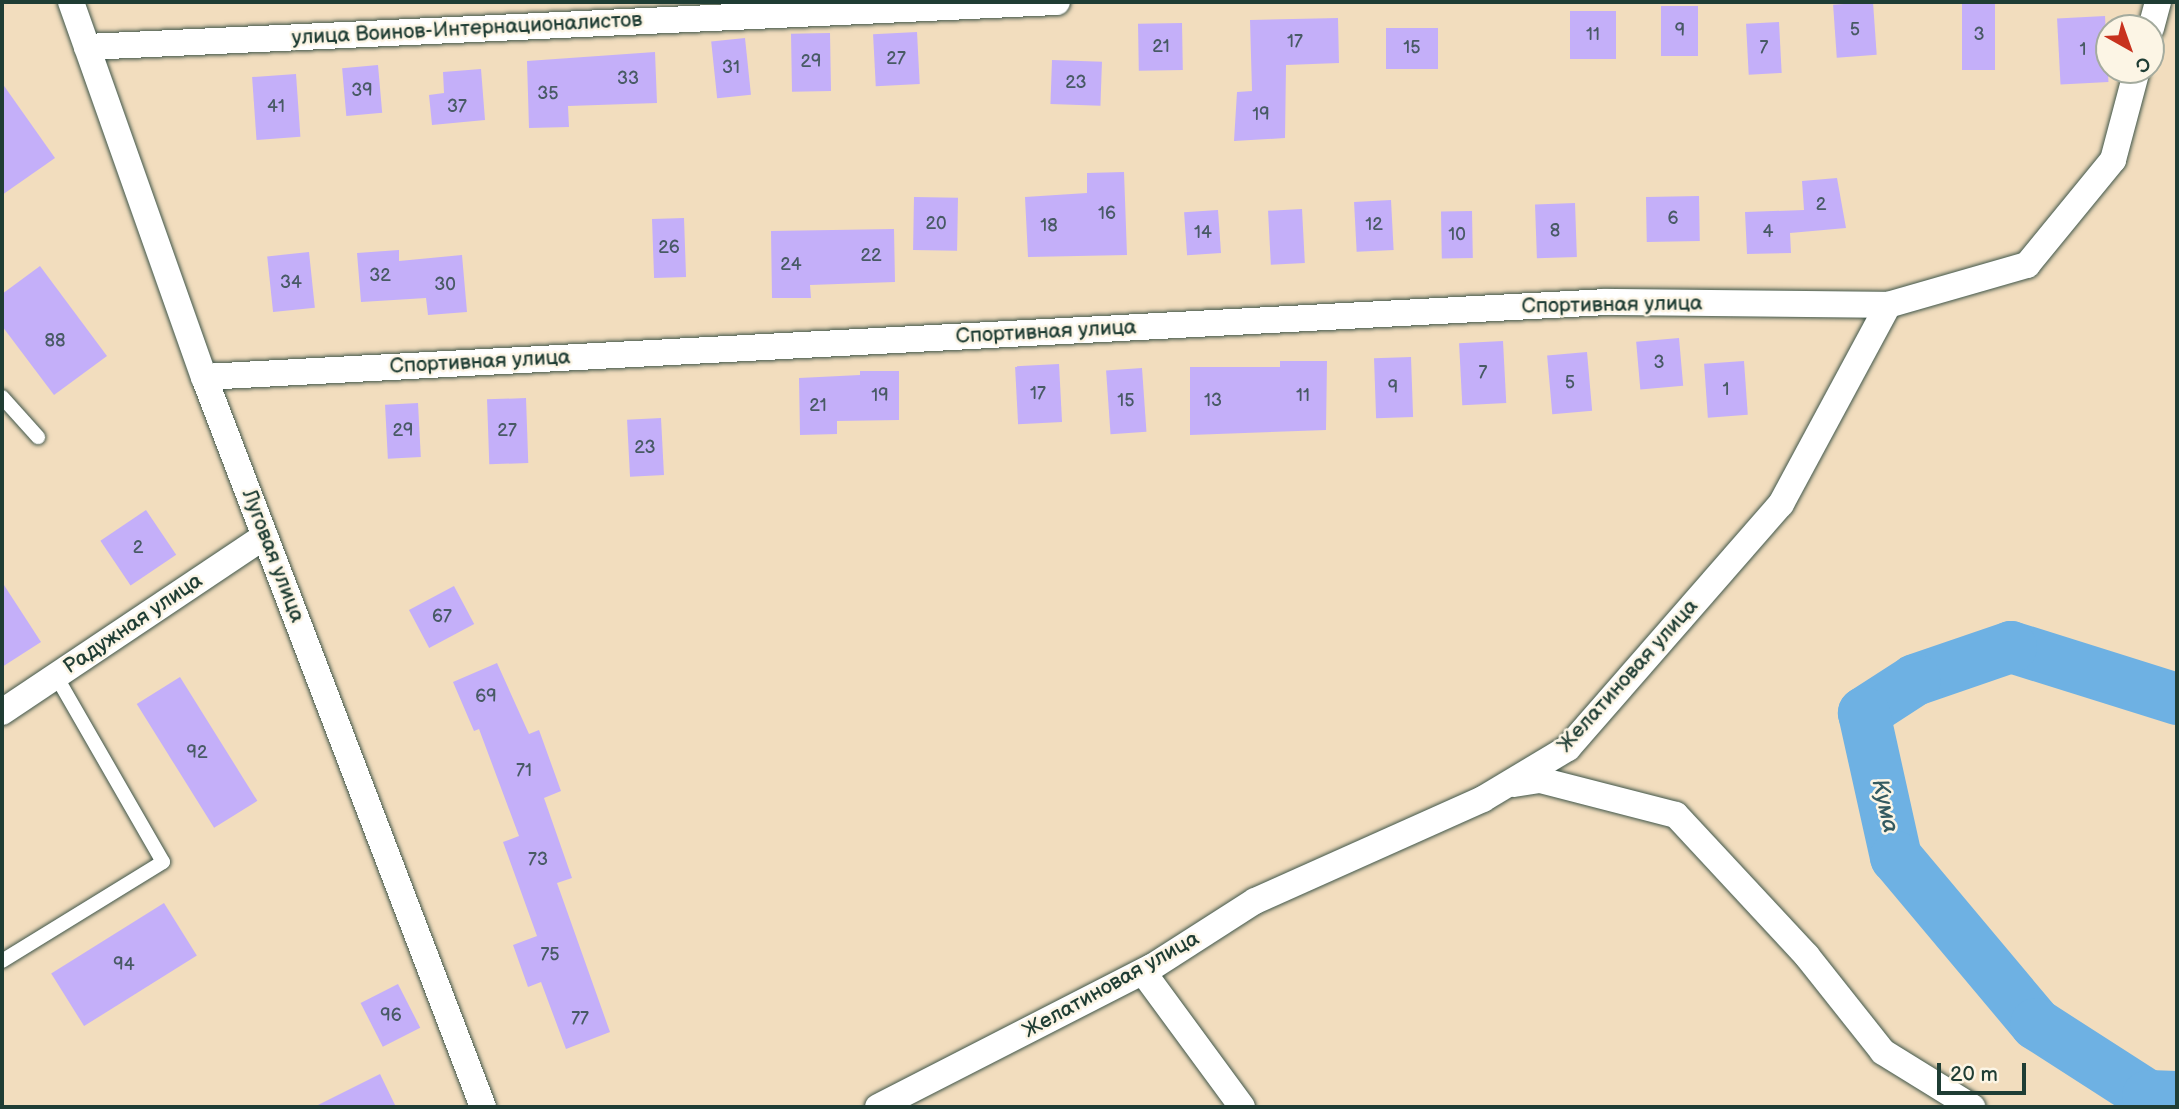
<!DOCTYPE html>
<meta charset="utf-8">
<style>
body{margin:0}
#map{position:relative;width:2179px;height:1109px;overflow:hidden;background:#f2ddbe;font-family:"Balsamiq Sans",sans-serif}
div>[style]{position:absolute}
.river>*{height:52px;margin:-26px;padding:0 26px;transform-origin:26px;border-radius:26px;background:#6eb1e3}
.building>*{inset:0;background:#c4aff9;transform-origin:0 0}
.roads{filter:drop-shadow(0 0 2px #3f5549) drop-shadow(0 0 2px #3f5549)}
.lane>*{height:14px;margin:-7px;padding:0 7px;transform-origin:7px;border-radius:7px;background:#fff}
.street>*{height:26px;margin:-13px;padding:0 13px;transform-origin:13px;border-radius:13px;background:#fff}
span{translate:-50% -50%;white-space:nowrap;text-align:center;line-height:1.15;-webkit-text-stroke:5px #fcf5e5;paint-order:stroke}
.number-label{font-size:18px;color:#485a65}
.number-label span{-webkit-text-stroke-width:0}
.street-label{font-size:21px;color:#1f3d34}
.water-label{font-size:23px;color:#335a60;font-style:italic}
.frame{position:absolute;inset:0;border:4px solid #1f3d34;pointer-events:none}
.north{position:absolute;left:2095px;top:14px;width:70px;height:70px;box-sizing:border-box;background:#fcf5e5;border:2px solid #a4ab9e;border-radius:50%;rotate:140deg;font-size:19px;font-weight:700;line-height:28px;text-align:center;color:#1f3d34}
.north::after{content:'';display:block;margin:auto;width:24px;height:32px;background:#c8321e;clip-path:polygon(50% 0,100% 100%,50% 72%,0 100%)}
.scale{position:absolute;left:1937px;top:1063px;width:89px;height:32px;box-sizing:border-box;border:4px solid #1f3d34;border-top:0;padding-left:9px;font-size:21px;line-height:24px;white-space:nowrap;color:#1f3d34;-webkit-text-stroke:5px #fcf5e5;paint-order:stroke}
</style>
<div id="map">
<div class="river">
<div style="left:2177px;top:699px;width:174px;rotate:-162.6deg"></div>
<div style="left:2011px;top:647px;width:102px;rotate:161deg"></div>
<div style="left:1915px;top:680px;width:61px;rotate:147.1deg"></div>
<div style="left:1864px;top:713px;width:148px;rotate:77.5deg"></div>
<div style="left:1896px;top:857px;width:218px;rotate:50deg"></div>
<div style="left:2036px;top:1024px;width:133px;rotate:32.7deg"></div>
<div style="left:2148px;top:1096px;width:29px;rotate:2deg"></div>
</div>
<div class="building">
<div style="left:1873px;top:2px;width:53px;height:40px;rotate:86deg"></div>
<div style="left:1962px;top:2px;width:33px;height:68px"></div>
<div style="left:1661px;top:6px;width:37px;height:50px"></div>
<div style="left:1570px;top:11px;width:46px;height:48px"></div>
<div style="left:2105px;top:16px;width:66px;height:48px;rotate:87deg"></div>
<div style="clip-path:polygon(1338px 18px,1339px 63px,1286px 65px,1285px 138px,1234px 141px,1237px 92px,1252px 91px,1250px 20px)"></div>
<div style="left:1779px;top:22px;width:51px;height:33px;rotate:87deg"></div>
<div style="left:1182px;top:23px;width:47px;height:44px;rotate:89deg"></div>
<div style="left:1386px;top:28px;width:52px;height:41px"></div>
<div style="left:917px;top:32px;width:52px;height:44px;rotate:87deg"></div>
<div style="left:830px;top:33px;width:58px;height:39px;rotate:89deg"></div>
<div style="left:745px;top:38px;width:57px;height:34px;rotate:84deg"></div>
<div style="clip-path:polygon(655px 52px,657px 103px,568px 106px,569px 127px,529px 128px,527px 61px)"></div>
<div style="left:1052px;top:60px;width:50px;height:44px;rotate:2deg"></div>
<div style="left:378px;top:65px;width:48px;height:36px;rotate:85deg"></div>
<div style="clip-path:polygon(481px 69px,485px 120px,432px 125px,429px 95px,444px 93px,443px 72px)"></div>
<div style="left:296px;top:74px;width:63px;height:44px;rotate:86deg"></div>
<div style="clip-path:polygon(2px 83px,55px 158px,2px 195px)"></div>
<div style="clip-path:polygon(1124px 172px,1127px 255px,1028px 257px,1025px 197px,1087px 193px,1087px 173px)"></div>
<div style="clip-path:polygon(1837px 178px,1846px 228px,1790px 233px,1791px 253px,1747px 254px,1745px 212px,1804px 210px,1802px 181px)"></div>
<div style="left:1699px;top:196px;width:45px;height:53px;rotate:89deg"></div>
<div style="left:914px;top:197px;width:44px;height:53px;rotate:1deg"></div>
<div style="left:1391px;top:200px;width:50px;height:37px;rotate:87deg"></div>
<div style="left:1575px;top:203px;width:54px;height:40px;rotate:88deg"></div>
<div style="left:1302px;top:209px;width:54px;height:34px;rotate:87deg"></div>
<div style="left:1218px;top:210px;width:43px;height:34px;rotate:86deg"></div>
<div style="left:1472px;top:211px;width:47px;height:31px;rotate:89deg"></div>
<div style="left:684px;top:218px;width:59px;height:32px;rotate:88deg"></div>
<div style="clip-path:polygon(894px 229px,895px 282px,810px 285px,811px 298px,772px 298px,771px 231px)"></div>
<div style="clip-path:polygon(399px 250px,399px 261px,462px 255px,467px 312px,428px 315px,426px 298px,361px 302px,357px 253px)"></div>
<div style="left:309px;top:252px;width:56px;height:42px;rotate:84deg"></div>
<div style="clip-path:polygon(40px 266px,107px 356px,54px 395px,2px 326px,2px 294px)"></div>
<div style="left:1679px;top:338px;width:48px;height:43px;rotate:85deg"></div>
<div style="left:1503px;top:341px;width:62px;height:44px;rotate:87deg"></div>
<div style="left:1587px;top:352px;width:59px;height:40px;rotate:85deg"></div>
<div style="left:1411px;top:357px;width:60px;height:37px;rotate:88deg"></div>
<div style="clip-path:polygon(1280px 361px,1327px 361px,1326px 430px,1190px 435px,1190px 367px,1280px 367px)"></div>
<div style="left:1744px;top:361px;width:54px;height:40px;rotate:86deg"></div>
<div style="left:1059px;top:364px;width:58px;height:44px;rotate:87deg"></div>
<div style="left:1142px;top:368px;width:64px;height:36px;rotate:86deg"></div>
<div style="clip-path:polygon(860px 371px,899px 371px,899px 420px,837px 421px,837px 434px,800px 435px,799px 378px,860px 375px)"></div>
<div style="left:526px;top:398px;width:65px;height:39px;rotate:88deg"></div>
<div style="left:418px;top:403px;width:54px;height:33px;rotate:87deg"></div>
<div style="left:661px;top:418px;width:57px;height:34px;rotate:87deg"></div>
<div style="left:146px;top:510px;width:54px;height:55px;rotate:56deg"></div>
<div style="clip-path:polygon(2px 582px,41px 642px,2px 667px)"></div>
<div style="left:454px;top:586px;width:43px;height:51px;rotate:62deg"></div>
<div style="clip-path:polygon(497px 663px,529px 734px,539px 730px,561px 791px,544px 798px,572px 878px,557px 883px,610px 1032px,566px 1049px,541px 982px,528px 987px,513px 945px,537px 936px,503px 842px,519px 836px,479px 729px,474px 731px,453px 682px)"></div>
<div style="left:180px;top:677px;width:146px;height:51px;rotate:58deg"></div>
<div style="left:164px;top:903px;width:62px;height:133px;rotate:58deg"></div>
<div style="left:398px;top:984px;width:49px;height:42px;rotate:63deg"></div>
<div style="clip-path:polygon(380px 1074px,396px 1107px,314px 1107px)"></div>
</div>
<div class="roads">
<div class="lane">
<div style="left:2px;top:397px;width:54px;rotate:48deg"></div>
<div style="left:2px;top:961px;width:189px;rotate:-31.6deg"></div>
<div style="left:163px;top:862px;width:215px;rotate:-119.9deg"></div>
</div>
<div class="street">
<div style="left:71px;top:2px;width:398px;rotate:70.5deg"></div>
<div style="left:204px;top:377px;width:781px;rotate:69.08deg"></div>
<div style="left:2151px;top:28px;width:27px;rotate:-75deg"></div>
<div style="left:87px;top:47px;width:971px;rotate:-2.66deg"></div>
<div style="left:204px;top:377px;width:1404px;rotate:-3.06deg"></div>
<div style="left:1606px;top:302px;width:282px;rotate:0.6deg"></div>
<div style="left:2px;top:712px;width:316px;rotate:-33.8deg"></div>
<div style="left:1514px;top:784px;width:26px;rotate:-9deg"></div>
<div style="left:1540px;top:780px;width:140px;rotate:14.4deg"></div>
<div style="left:1676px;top:815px;width:192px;rotate:47.1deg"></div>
<div style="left:1807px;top:956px;width:122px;rotate:51.6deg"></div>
<div style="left:1883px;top:1052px;width:105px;rotate:31.7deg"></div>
<div style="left:1143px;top:972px;width:167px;rotate:53.7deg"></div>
<div style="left:878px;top:1107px;width:308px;rotate:-27.1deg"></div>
<div style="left:1152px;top:967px;width:122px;rotate:-32.7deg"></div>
<div style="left:1255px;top:901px;width:250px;rotate:-24.1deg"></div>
<div style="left:1483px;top:799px;width:99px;rotate:-31deg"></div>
<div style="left:1568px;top:748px;width:324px;rotate:-48.9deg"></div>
<div style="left:1781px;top:504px;width:226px;rotate:-61.7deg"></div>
<div style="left:1888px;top:305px;width:145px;rotate:-16.1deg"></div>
<div style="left:2027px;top:265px;width:136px;rotate:-50.7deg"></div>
<div style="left:2113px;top:160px;width:93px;rotate:-75.1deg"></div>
</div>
</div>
<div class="number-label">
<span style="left:1855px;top:30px">5</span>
<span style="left:1680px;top:31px">9</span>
<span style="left:1593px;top:35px">11</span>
<span style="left:1979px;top:35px">3</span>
<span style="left:1295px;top:42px">17</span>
<span style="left:1161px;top:47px">21</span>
<span style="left:1412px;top:48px">15</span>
<span style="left:1764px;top:48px">7</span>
<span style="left:2083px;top:50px">1</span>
<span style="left:896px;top:59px">27</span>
<span style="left:811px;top:62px">29</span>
<span style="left:731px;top:68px">31</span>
<span style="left:628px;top:79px">33</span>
<span style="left:1076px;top:83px">23</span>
<span style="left:362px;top:91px">39</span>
<span style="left:548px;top:94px">35</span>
<span style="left:276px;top:107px">41</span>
<span style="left:457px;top:107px">37</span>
<span style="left:1261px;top:115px">19</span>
<span style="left:1821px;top:205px">2</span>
<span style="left:1107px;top:214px">16</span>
<span style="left:1673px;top:219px">6</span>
<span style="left:936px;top:224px">20</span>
<span style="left:1374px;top:225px">12</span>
<span style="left:1049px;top:226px">18</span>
<span style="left:1555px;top:231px">8</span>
<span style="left:1768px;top:232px">4</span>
<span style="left:1203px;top:233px">14</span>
<span style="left:1457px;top:235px">10</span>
<span style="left:669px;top:248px">26</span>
<span style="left:871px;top:256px">22</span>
<span style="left:791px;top:265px">24</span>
<span style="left:380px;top:276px">32</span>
<span style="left:291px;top:283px">34</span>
<span style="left:445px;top:285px">30</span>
<span style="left:55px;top:341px">88</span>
<span style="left:1659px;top:363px">3</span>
<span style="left:1483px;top:373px">7</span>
<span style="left:1570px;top:383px">5</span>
<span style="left:1393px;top:388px">9</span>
<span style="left:1726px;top:390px">1</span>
<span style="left:1038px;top:394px">17</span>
<span style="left:880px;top:396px">19</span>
<span style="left:1303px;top:396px">11</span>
<span style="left:1126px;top:401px">15</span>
<span style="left:1213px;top:401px">13</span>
<span style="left:818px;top:406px">21</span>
<span style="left:403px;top:431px">29</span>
<span style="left:507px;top:431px">27</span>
<span style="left:645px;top:448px">23</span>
<span style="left:138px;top:548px">2</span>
<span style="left:442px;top:617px">67</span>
<span style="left:486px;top:697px">69</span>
<span style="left:197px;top:753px">92</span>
<span style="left:524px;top:771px">71</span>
<span style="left:538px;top:860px">73</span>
<span style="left:550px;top:955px">75</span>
<span style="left:124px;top:965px">94</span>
<span style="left:391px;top:1016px">96</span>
<span style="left:580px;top:1019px">77</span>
</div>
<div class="street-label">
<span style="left:467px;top:29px;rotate:-3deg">улица Воинов-Интернационалистов</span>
<span style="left:1612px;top:305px;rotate:-1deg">Спортивная улица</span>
<span style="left:1046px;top:332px;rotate:-3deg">Спортивная улица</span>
<span style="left:480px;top:362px;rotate:-3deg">Спортивная улица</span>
<span style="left:273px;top:556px;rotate:69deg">Луговая улица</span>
<span style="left:133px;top:624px;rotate:-34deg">Радужная улица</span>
<span style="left:1628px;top:676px;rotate:-48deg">Желатиновая улица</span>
<span style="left:1111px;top:985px;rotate:-29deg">Желатиновая улица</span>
</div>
<div class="water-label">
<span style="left:1885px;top:806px;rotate:77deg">Кума</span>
</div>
<div class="frame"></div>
<div class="north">С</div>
<div class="scale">20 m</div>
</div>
